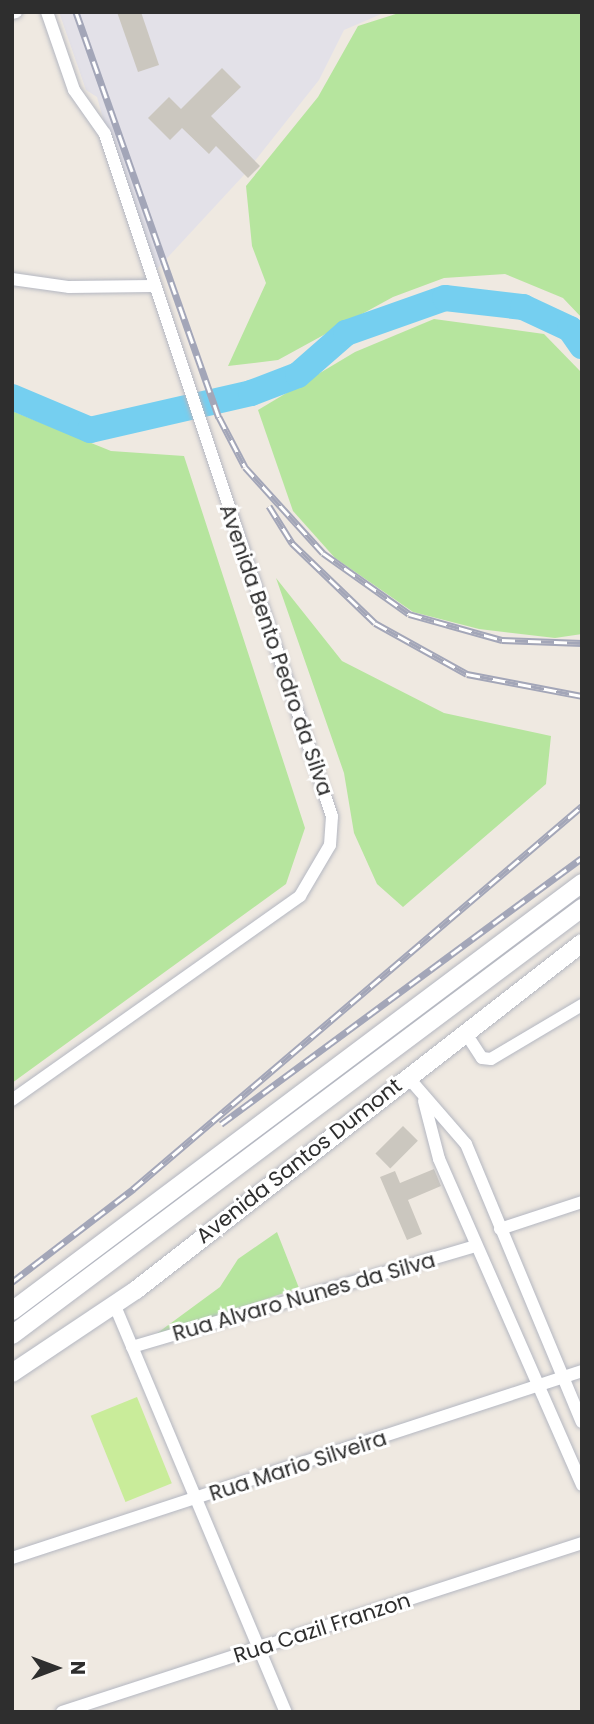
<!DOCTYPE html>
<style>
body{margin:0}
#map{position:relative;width:594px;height:1724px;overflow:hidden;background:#efe9e1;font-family:Poppins,sans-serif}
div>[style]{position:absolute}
.industrial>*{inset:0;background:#e3e1e8}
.green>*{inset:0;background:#b6e59e}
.pitch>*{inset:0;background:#c9ec9a;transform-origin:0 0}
.river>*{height:26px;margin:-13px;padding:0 13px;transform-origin:13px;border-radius:13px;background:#75cff0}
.building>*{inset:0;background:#cbc7bf;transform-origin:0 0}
.roads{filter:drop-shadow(0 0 2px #b4b7c1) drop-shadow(0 0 2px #b4b7c1)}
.minor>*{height:12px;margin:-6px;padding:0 6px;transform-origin:6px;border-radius:6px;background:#fff}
.secondary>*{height:18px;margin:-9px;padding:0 9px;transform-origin:9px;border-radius:9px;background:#fff}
.rail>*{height:7px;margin-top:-3.5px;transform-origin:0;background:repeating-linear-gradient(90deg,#fff 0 13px,#a3a6b8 0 26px);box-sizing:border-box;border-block:2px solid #a3a6b8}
span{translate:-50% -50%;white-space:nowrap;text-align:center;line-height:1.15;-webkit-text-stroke:6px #fff;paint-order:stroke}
.street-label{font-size:21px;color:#2e2e2e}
.frame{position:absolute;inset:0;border:14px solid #2e2e2e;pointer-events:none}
.north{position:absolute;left:21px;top:1633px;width:70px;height:70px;-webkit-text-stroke:5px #fff;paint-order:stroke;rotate:90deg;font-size:19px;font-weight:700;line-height:28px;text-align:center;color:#2e2e2e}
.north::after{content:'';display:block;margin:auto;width:24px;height:32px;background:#2e2e2e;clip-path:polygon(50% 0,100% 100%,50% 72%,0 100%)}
</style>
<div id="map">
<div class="industrial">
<div style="clip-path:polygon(59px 12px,386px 12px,344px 30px,319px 80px,243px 176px,157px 269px,141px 253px,97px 97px,86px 90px)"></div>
</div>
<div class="green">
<div style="clip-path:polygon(402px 12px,582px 12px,582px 318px,563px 298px,505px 274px,444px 278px,393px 297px,278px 360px,228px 366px,266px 283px,252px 246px,246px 186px,318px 97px,358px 26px)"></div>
<div style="clip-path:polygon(434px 319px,544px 334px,581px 372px,582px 634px,555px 638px,479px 629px,413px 612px,335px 558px,293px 511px,258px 410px,355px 352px)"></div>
<div style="clip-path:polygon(12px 411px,111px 451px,184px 456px,305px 828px,286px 884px,12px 1083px)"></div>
<div style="clip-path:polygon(276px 578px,342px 661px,444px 713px,551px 736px,546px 784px,403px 907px,377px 884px,354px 833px,344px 773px)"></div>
<div style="clip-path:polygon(277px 1232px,299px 1288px,152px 1337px,220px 1287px,238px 1259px)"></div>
</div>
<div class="pitch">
<div style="left:137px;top:1397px;width:93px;height:50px;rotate:68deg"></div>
</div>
<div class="river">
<div style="left:12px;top:397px;width:85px;rotate:22.9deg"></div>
<div style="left:90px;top:430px;width:165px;rotate:-12.9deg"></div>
<div style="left:251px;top:393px;width:50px;rotate:-21deg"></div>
<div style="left:298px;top:375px;width:64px;rotate:-41.2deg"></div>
<div style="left:346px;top:333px;width:105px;rotate:-19.5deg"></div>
<div style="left:445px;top:298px;width:79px;rotate:6.6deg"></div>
<div style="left:523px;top:307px;width:52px;rotate:25.1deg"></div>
<div style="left:570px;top:329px;width:21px;rotate:55deg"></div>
</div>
<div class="building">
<div style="clip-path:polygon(117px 12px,141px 12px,159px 65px,138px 72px)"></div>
<div style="clip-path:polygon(222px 68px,241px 87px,211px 116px,260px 166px,248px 178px,216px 146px,209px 154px,182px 128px,170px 140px,148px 118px,169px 97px,181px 109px)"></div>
<div style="left:403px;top:1126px;width:21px;height:39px;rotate:45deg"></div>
<div style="clip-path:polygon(434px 1169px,441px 1186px,408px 1200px,422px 1234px,407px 1240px,380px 1177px,395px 1171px,400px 1183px)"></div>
</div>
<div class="roads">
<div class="minor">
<div style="left:12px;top:13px;width:4px;rotate:-14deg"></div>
<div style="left:12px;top:279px;width:58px;rotate:8deg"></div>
<div style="left:69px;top:287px;width:83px;rotate:-0.7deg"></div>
<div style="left:465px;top:1032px;width:31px;rotate:57deg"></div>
<div style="left:482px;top:1058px;width:9px;rotate:6deg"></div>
<div style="left:491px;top:1059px;width:106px;rotate:-30.7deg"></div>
<div style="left:407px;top:1076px;width:90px;rotate:49.1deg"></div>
<div style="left:466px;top:1144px;width:301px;rotate:67.4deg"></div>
<div style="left:12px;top:1100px;width:353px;rotate:-35.3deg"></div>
<div style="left:300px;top:896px;width:59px;rotate:-59.5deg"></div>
<div style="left:330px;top:845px;width:29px;rotate:-86deg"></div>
<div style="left:332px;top:816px;width:719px;rotate:-108.41deg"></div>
<div style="left:105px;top:134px;width:54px;rotate:-125.2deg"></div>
<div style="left:74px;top:90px;width:83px;rotate:-109.1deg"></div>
<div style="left:424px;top:1101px;width:60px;rotate:75.5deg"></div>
<div style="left:439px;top:1159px;width:356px;rotate:66.3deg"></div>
<div style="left:500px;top:1229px;width:86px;rotate:-18.2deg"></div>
<div style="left:115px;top:1306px;width:441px;rotate:67.2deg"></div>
<div style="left:132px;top:1347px;width:359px;rotate:-16.4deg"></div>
<div style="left:12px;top:1558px;width:600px;rotate:-18.16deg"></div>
<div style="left:62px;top:1712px;width:547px;rotate:-18deg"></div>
</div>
<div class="secondary">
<div style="left:12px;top:1311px;width:713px;rotate:-36.9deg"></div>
<div style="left:12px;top:1335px;width:712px;rotate:-36.84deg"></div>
<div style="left:12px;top:1373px;width:149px;rotate:-33.8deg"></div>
<div style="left:136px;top:1290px;width:565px;rotate:-37.88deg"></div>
</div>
</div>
<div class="rail">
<div style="left:76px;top:12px;width:430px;rotate:70.6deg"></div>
<div style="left:219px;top:417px;width:56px;rotate:62.5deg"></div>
<div style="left:245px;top:467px;width:116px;rotate:47.8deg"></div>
<div style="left:323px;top:553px;width:105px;rotate:35.3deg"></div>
<div style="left:409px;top:614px;width:97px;rotate:15.6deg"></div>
<div style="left:502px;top:640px;width:80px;rotate:2.1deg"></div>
<div style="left:269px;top:506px;width:44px;rotate:58.1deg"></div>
<div style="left:292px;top:543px;width:115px;rotate:43.9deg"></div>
<div style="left:375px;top:623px;width:105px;rotate:29deg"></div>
<div style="left:467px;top:674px;width:117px;rotate:10.8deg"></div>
<div style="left:221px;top:1124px;width:448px;rotate:-36.4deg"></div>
<div style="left:12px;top:1282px;width:153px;rotate:-37.5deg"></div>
<div style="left:133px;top:1189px;width:590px;rotate:-40.46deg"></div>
</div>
<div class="street-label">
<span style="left:276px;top:650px;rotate:71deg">Avenida Bento Pedro da Silva</span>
<span style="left:299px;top:1161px;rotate:-38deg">Avenida Santos Dumont</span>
<span style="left:304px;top:1297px;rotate:-16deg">Rua Alvaro Nunes da Silva</span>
<span style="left:298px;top:1466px;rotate:-18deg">Rua Mario Silveira</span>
<span style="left:322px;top:1628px;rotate:-18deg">Rua Cazil Franzon</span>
</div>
<div class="frame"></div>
<div class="north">N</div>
</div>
